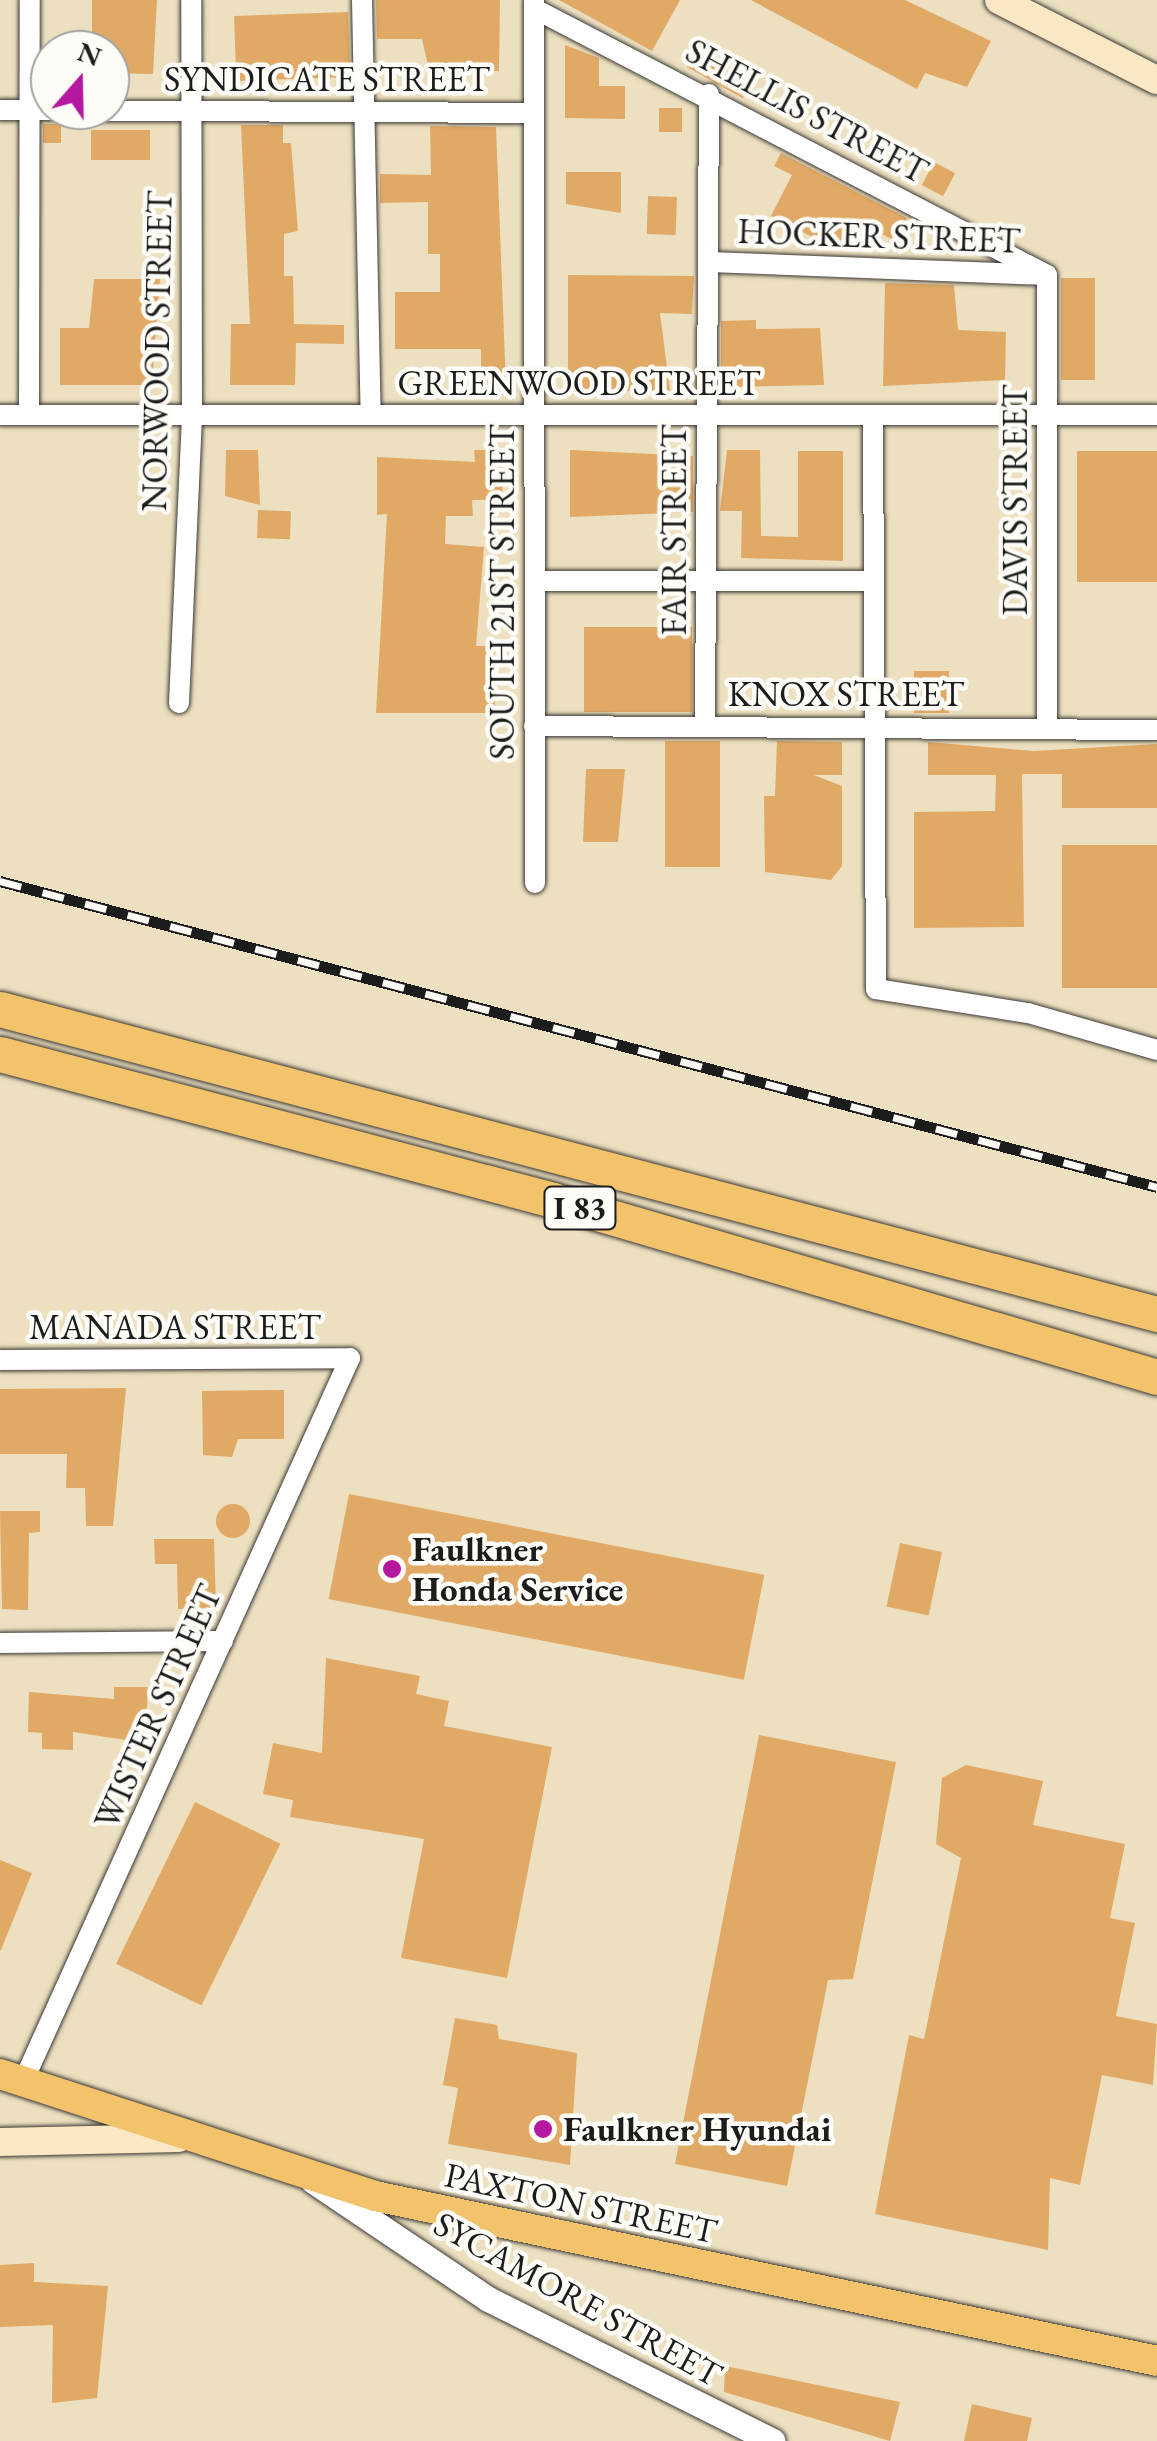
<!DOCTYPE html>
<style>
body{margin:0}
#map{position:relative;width:1157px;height:2441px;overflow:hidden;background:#ede0c0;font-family:"EB Garamond",serif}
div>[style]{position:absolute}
.building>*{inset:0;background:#e0a966;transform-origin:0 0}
.round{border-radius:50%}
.roads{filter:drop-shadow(0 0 2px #3b3935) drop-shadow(0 0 2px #3b3935)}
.minor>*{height:20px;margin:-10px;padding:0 10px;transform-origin:10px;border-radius:10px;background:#fff}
.tertiary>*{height:25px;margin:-12.5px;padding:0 12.5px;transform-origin:12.5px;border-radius:12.5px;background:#fff}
.secondary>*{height:28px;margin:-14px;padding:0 14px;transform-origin:14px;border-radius:14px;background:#fae7c3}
.primary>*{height:30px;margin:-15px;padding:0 15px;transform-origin:15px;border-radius:15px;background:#f2c36a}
.motorway>*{height:35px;margin:-17.5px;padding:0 17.5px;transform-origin:17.5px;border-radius:17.5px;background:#f2c36a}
.rail>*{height:11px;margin-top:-5.5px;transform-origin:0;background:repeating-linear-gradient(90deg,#fdfcf7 0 22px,#1c1c1c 0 44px);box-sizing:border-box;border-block:2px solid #1c1c1c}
.dots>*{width:28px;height:28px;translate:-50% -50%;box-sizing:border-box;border:5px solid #fdfcf7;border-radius:50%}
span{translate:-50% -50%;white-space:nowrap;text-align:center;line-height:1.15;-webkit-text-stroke:9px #fdfcf7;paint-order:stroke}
.shield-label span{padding:2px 8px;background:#fdfcf7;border:2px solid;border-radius:8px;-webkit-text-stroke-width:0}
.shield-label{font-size:32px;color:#1c1c1c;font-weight:700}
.street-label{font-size:35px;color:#1c1c1c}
.poi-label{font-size:35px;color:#1c1c1c;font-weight:700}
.left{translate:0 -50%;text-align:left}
.north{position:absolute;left:30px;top:30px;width:100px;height:100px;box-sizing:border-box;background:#fdfcf7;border:2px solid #a3a29f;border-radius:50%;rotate:20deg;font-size:28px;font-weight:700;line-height:40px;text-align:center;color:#1c1c1c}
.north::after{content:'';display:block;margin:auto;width:35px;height:45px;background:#b5179e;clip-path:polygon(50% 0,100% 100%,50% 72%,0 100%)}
</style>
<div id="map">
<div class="building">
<div style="clip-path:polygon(92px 0,157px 0,153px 74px,110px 73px,110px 50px,92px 50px)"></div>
<div style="clip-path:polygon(376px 0,500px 0,499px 71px,429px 70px,422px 39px,377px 39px)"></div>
<div style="clip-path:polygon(559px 0,680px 0,652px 51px)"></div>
<div style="clip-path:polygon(751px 0,905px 0,991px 41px,967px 87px,925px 73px,917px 89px)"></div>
<div style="left:348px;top:12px;width:65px;height:114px;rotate:88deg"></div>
<div style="clip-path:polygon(565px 45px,599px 58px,599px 86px,625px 86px,625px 119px,565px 118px)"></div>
<div style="left:698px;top:47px;width:64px;height:23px;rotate:29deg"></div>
<div style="left:659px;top:108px;width:23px;height:24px"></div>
<div style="left:43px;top:124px;width:18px;height:19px"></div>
<div style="clip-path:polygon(241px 125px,283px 125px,283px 143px,291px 143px,298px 231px,284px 234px,284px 276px,293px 276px,294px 324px,344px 325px,344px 344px,296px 343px,295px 385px,230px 385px,231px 324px,250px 324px)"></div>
<div style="clip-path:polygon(430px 126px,496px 127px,506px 387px,481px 388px,481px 349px,395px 349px,395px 292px,440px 292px,440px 254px,428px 254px,428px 202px,380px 203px,380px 174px,431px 175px)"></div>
<div style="left:150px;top:130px;width:30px;height:59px;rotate:90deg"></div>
<div style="clip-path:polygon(781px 153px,907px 218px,895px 241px,864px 224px,842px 252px,771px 216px,792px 175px,774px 166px)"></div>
<div style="left:934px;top:162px;width:24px;height:26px;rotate:28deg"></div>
<div style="clip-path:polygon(566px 172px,621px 172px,621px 213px,566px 204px)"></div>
<div style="left:648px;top:196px;width:29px;height:38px;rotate:2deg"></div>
<div style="clip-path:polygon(568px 275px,694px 276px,692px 314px,660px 313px,670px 391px,568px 391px)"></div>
<div style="left:1061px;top:278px;width:34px;height:102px"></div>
<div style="clip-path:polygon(94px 279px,160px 279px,152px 385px,60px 385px,60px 328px,89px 328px)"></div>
<div style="clip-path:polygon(885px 283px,954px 285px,958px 330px,1006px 332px,1005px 380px,883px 386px)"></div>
<div style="clip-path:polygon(756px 320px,756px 329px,820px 328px,824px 385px,721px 387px,721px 321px)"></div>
<div style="clip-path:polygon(226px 450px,258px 450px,260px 505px,225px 496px)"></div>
<div style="clip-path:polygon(474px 450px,503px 450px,502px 500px,472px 500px,473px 516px,446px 516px,445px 544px,484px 547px,476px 646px,495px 646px,495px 713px,376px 713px,387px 514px,377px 515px,377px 457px,475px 462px)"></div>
<div style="clip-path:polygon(570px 450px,693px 456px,693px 512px,570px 517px)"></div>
<div style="clip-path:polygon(727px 450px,760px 450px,761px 536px,798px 537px,798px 451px,843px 451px,843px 561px,741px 558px,742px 511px,720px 511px)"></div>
<div style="left:1077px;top:451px;width:80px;height:131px"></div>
<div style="left:258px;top:510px;width:33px;height:28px;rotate:2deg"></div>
<div style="left:584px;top:627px;width:108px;height:85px"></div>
<div style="left:914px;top:671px;width:35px;height:42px"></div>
<div style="left:665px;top:741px;width:55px;height:126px"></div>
<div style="clip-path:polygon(777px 741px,842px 742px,842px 775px,814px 775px,842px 786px,842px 866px,831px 880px,765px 872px,764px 796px,775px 796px)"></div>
<div style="clip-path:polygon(928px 742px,1033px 751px,1157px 744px,1157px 808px,1062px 808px,1062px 774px,1022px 774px,1024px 927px,914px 928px,914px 812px,995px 811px,996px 775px,928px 775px)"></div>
<div style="clip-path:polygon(586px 769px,625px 769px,618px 842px,583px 842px)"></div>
<div style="left:1062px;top:845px;width:95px;height:143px"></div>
<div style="clip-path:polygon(126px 1388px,113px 1526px,86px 1526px,85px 1488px,66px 1488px,67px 1454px,0 1454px,0 1389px)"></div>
<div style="clip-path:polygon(284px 1390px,284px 1439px,238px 1439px,232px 1457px,203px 1455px,202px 1391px)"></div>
<div style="left:349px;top:1494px;width:423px;height:107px;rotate:11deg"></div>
<div class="round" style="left:216px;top:1504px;width:34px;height:34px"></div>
<div style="clip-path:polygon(0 1511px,40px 1511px,40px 1532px,29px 1533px,28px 1610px,2px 1609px)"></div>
<div style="clip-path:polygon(154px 1539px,214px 1539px,216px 1608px,178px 1609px,177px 1564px,155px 1564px)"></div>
<div style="left:900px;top:1543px;width:43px;height:65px;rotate:12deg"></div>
<div style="clip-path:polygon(326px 1658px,420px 1676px,416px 1694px,449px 1701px,444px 1726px,552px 1747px,507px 1978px,401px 1958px,424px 1839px,290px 1817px,293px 1800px,263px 1794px,273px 1743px,322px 1753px)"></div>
<div style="clip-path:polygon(114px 1687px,148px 1687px,145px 1743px,73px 1732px,73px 1750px,42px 1749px,42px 1733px,28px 1732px,29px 1692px,114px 1699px)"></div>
<div style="clip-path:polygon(759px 1735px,896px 1762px,853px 1979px,828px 1980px,787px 2186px,675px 2164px)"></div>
<div style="clip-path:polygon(966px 1765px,1043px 1781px,1033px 1825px,1125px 1844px,1110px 1918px,1135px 1923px,1116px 2016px,1157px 2024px,1153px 2085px,1102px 2075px,1080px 2185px,1050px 2178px,1048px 2250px,875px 2214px,909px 2035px,924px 2039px,961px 1858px,936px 1844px,942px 1778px)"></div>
<div style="left:195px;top:1802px;width:95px;height:180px;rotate:26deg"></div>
<div style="clip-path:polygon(0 1860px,32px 1873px,1px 1950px,0 1950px)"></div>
<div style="clip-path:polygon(455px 2018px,497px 2025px,499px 2039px,577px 2053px,570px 2165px,448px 2144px,458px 2088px,443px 2085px)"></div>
<div style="clip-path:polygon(34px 2263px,34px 2282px,108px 2286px,97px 2398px,52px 2403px,53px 2325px,0 2327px,0 2265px)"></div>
<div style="clip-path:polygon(725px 2366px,900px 2402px,890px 2441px,724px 2392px)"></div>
<div style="clip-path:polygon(972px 2404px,1032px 2418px,1027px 2441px,964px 2441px)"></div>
</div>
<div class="roads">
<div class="minor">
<div style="left:362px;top:0;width:415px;rotate:88.8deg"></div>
<div style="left:534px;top:0;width:883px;rotate:89.94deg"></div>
<div style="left:535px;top:9px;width:577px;rotate:27.45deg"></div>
<div style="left:0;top:110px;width:533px;rotate:0.32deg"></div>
<div style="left:709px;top:262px;width:333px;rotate:2.2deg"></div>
<div style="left:0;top:415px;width:1157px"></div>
<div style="left:29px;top:415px;width:415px;rotate:-89.9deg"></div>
<div style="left:873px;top:416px;width:573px;rotate:89.7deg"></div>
<div style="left:876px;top:989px;width:154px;rotate:9deg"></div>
<div style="left:1028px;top:1013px;width:134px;rotate:16deg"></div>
<div style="left:535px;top:581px;width:339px"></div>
<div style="left:179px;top:703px;width:288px;rotate:-87.4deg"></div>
<div style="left:192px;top:415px;width:415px;rotate:-90.1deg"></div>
<div style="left:1047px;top:725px;width:450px;rotate:-90deg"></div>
<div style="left:534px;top:726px;width:623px;rotate:0.37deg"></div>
<div style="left:705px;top:726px;width:632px;rotate:-89.64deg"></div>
<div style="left:0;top:1360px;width:350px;rotate:-0.3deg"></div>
<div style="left:350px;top:1358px;width:794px;rotate:114.31deg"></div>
<div style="left:0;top:1643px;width:223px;rotate:-0.5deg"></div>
</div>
<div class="tertiary">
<div style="left:313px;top:2181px;width:211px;rotate:34deg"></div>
<div style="left:488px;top:2299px;width:318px;rotate:26.5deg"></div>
</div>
<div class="secondary">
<div style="left:999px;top:0;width:177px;rotate:26.9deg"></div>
<div style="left:0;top:2142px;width:179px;rotate:-1.3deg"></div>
</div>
<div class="primary">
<div style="left:0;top:2074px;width:394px;rotate:18deg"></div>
<div style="left:375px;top:2196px;width:799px;rotate:11.91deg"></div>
</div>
<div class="motorway">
<div style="left:0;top:1009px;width:1197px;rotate:14.77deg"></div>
<div style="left:0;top:1054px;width:572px;rotate:14.79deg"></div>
<div style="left:553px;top:1200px;width:629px;rotate:16.33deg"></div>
</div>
</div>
<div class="rail">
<div style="left:0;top:881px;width:1197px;rotate:14.81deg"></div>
</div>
<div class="dots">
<div style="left:392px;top:1569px;background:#b5179e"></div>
<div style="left:543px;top:2129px;background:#b5179e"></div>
</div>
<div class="shield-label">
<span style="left:580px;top:1208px">I 83</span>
</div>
<div class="street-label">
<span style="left:327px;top:79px">SYNDICATE STREET</span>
<span style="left:807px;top:111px;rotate:28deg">SHELLIS STREET</span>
<span style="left:879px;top:236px;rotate:2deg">HOCKER STREET</span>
<span style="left:157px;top:351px;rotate:-89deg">NORWOOD STREET</span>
<span style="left:579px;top:383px">GREENWOOD STREET</span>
<span style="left:1015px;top:500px;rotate:-90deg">DAVIS STREET</span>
<span style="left:674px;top:530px;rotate:-90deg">FAIR STREET</span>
<span style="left:502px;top:592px;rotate:-90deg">SOUTH 21ST STREET</span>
<span style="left:846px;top:694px">KNOX STREET</span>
<span style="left:175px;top:1327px">MANADA STREET</span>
<span style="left:158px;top:1707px;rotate:-66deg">WISTER STREET</span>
<span style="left:581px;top:2203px;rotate:12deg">PAXTON STREET</span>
<span style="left:578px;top:2299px;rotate:29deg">SYCAMORE STREET</span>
</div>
<div class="poi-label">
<span class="left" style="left:412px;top:1569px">Faulkner<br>Honda Service</span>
<span class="left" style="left:563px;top:2129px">Faulkner Hyundai</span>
</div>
<div class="north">N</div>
</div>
